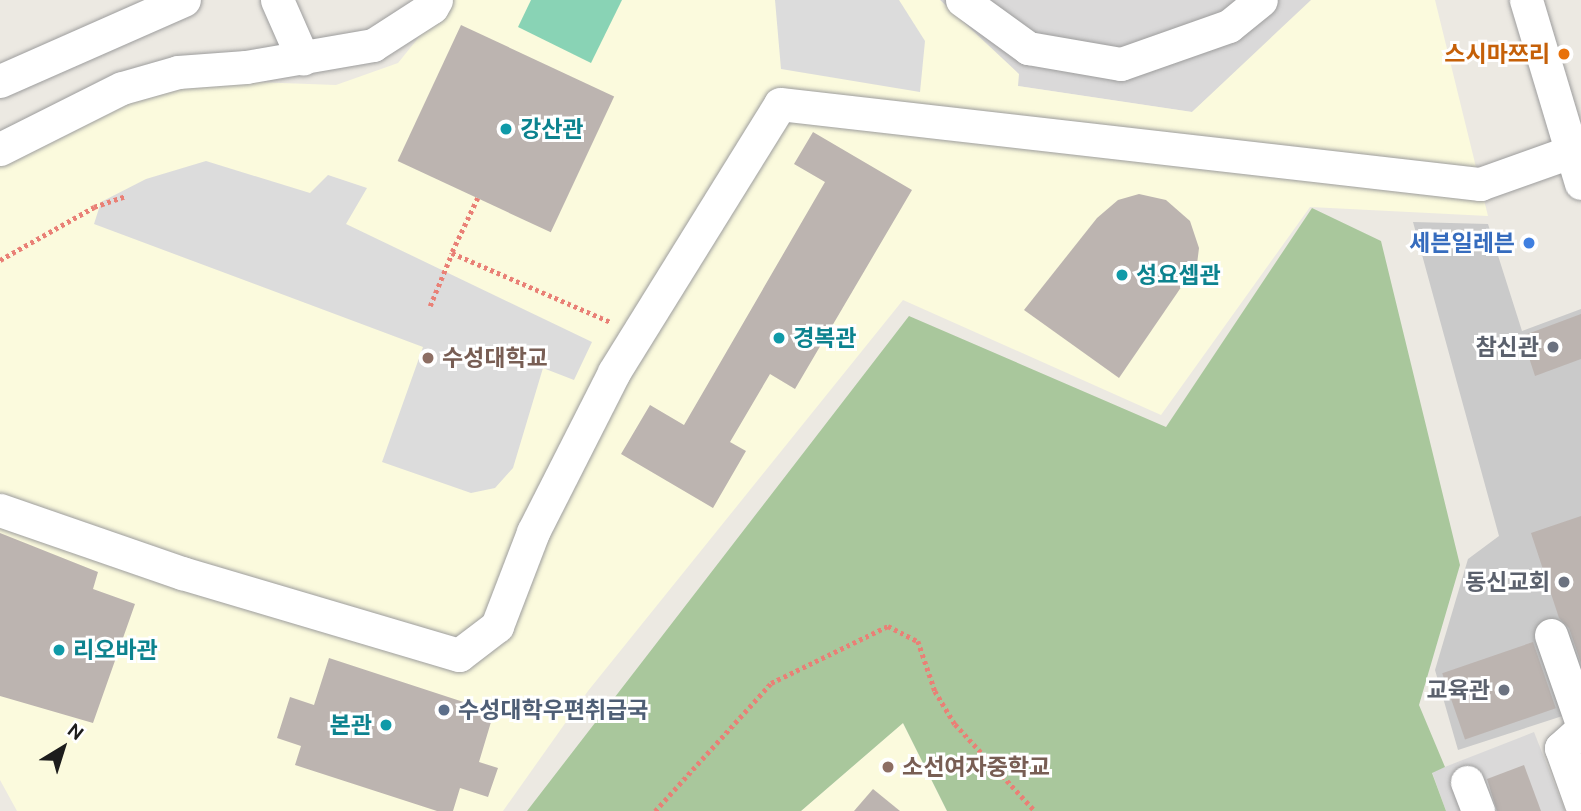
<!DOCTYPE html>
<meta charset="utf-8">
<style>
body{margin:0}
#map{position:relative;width:1581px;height:811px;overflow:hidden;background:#ece9e2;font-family:Ubuntu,"Noto Sans KR",sans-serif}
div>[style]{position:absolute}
.residential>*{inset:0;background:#dad9d9}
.education>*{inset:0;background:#fbfadd}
.religious>*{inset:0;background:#cacaca}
.forest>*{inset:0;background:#a9c79c}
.pitch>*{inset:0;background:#89d3b5}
.parking>*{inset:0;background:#dcdcdc}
.building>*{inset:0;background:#bcb4b0;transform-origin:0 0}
.path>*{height:4.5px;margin-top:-2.25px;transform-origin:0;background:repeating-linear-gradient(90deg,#e98076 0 3.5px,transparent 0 7px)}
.roads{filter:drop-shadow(0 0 2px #9d9d9d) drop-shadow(0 0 2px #9d9d9d)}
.minor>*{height:33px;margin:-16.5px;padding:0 16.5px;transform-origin:16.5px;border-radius:16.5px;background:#fff}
.dots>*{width:19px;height:19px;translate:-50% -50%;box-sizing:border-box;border:4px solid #fff;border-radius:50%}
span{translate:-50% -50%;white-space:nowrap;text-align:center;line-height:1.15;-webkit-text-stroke:6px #fff;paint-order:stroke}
.food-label{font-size:23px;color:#c56008;font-weight:700}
.right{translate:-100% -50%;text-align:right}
.culture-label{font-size:23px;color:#0d838f;font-weight:700}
.left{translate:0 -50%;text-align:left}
.shop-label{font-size:23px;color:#366cbe;font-weight:700}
.worship-label{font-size:23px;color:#5b616d;font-weight:700}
.education-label{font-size:23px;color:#785e54;font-weight:700}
.service-label{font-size:23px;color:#4e5e75;font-weight:700}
.north{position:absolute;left:28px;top:713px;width:70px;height:70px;-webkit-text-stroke:5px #fff;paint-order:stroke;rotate:38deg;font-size:19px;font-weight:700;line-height:28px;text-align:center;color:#1c1c1c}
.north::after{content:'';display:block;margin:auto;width:24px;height:32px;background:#1c1c1c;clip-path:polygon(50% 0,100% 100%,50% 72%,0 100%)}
</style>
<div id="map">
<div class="residential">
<div style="clip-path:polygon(940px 0,1315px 0,1192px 112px,1018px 86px)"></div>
<div style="clip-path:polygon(1534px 732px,1565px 811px,1446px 811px,1432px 772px)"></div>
</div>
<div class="education">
<div style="clip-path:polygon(449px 0,940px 0,1019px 74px,1018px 86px,1192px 112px,1311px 0,1435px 0,1488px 216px,1310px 207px,1161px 415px,903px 300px,588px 691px,503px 811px,17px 811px,0 780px,0 166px,129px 98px,224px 81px,336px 85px,398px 63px)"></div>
<div style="clip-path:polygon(903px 723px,947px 811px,801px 811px)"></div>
</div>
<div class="religious">
<div style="clip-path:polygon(1413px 222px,1488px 224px,1522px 331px,1581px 309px,1581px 710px,1458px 750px,1435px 670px,1468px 559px,1499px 536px)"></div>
</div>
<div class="forest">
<div style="clip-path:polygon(1312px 208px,1381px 241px,1460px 565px,1419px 705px,1445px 767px,1432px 773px,1446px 811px,947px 811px,903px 723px,801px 811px,527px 811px,909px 316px,1166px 427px)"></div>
</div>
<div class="pitch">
<div style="clip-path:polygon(531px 0,622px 0,591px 63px,518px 27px)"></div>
</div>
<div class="parking">
<div style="clip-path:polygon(775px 0,899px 0,925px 41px,920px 92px,781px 69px)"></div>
<div style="clip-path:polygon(206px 161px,310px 193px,328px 175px,367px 188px,346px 224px,592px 342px,574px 380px,543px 368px,513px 468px,495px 488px,471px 493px,382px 462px,423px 347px,94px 224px,101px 202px,146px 179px)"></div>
</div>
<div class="building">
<div style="left:461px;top:25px;width:169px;height:150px;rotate:25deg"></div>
<div style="clip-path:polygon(813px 132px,912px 190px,795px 389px,770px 374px,730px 442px,746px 451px,713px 508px,621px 454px,650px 405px,684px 425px,825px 182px,794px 164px)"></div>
<div style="clip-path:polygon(1139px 194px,1166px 200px,1190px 221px,1199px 248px,1197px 264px,1119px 378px,1024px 310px,1097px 218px,1118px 200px)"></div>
<div style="clip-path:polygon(1581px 314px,1581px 359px,1535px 376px,1522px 336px)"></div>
<div style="clip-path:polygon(1581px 516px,1581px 663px,1569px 628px,1559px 618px,1531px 533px)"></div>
<div style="clip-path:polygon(0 533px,98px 572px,93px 589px,135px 604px,93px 723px,0 696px)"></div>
<div style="left:1533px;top:642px;width:70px;height:96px;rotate:71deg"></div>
<div style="clip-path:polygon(329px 658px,494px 712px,479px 762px,498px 768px,488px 797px,460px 788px,453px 811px,437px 811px,295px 765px,301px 746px,277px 738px,290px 697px,314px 705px)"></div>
<div style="clip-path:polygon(1524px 765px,1541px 811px,1497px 811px,1487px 779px)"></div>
<div style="clip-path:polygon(873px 789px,900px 811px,854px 811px)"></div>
</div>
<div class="path">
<div style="left:478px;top:198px;width:61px;rotate:115.3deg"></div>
<div style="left:452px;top:253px;width:173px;rotate:23.5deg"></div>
<div style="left:0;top:260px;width:108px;rotate:-29.4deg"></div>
<div style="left:94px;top:207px;width:34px;rotate:-19deg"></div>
<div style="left:430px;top:306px;width:57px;rotate:-67.5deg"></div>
<div style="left:655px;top:811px;width:173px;rotate:-47.8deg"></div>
<div style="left:771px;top:683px;width:130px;rotate:-26deg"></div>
<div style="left:888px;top:626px;width:34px;rotate:27deg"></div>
<div style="left:918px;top:641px;width:53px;rotate:71.2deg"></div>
<div style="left:935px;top:691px;width:39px;rotate:59deg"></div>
<div style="left:955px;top:724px;width:118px;rotate:47.4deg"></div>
</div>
<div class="roads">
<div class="minor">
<div style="left:277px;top:0;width:64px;rotate:66.2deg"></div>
<div style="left:962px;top:0;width:82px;rotate:36deg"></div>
<div style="left:1028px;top:48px;width:94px;rotate:9.8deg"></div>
<div style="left:1121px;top:64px;width:114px;rotate:-19.4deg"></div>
<div style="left:1229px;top:26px;width:41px;rotate:-39.1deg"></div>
<div style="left:1526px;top:0;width:191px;rotate:73.3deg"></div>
<div style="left:0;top:81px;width:201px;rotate:-23.8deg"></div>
<div style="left:0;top:149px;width:136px;rotate:-26.6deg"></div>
<div style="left:122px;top:88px;width:58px;rotate:-15.9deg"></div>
<div style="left:178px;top:72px;width:68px;rotate:-4.2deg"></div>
<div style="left:246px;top:67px;width:129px;rotate:-9.8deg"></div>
<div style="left:373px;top:45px;width:70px;rotate:-32.8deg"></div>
<div style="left:432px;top:7px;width:8px;rotate:-60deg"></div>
<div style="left:0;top:510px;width:193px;rotate:19.1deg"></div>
<div style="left:182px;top:573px;width:289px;rotate:16.5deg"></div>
<div style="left:459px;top:655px;width:48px;rotate:-37.3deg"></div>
<div style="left:497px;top:626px;width:101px;rotate:-69deg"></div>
<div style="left:533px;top:532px;width:179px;rotate:-63.1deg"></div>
<div style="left:614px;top:372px;width:315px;rotate:-58.2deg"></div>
<div style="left:780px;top:104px;width:705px;rotate:6.52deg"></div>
<div style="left:1480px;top:184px;width:107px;rotate:-19.6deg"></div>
<div style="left:1551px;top:635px;width:91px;rotate:70.8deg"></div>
<div style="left:1581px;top:730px;width:27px;rotate:138deg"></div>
<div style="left:1561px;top:748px;width:59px;rotate:70.3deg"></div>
<div style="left:1467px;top:782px;width:31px;rotate:69deg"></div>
</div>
</div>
<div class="dots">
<div style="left:1564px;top:54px;background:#e8710a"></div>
<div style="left:506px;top:129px;background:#0f9aa8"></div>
<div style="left:1529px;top:243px;background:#3f7fe0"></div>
<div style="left:1122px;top:275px;background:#0f9aa8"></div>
<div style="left:779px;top:338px;background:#0f9aa8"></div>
<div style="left:1553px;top:347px;background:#6b7280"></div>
<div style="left:428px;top:358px;background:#8d6e63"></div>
<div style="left:1564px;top:582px;background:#6b7280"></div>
<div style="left:59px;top:650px;background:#0f9aa8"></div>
<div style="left:1504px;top:690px;background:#6b7280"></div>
<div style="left:444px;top:710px;background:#5c6f8a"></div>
<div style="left:386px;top:725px;background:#0f9aa8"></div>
<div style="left:888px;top:767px;background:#8d6e63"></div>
</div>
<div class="food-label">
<span class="right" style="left:1550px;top:54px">스시마쯔리</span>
</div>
<div class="culture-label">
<span class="left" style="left:520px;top:129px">강산관</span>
<span class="left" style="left:1136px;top:275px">성요셉관</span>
<span class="left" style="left:793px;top:338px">경복관</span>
<span class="left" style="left:73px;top:650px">리오바관</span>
<span class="right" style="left:372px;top:725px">본관</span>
</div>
<div class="shop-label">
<span class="right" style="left:1515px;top:243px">세븐일레븐</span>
</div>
<div class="worship-label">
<span class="right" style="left:1539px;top:347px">참신관</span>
<span class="right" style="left:1550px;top:582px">동신교회</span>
<span class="right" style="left:1490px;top:690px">교육관</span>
</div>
<div class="education-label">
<span class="left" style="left:442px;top:358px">수성대학교</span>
<span class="left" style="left:902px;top:767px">소선여자중학교</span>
</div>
<div class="service-label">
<span class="left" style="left:458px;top:710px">수성대학우편취급국</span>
</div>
<div class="north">N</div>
</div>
